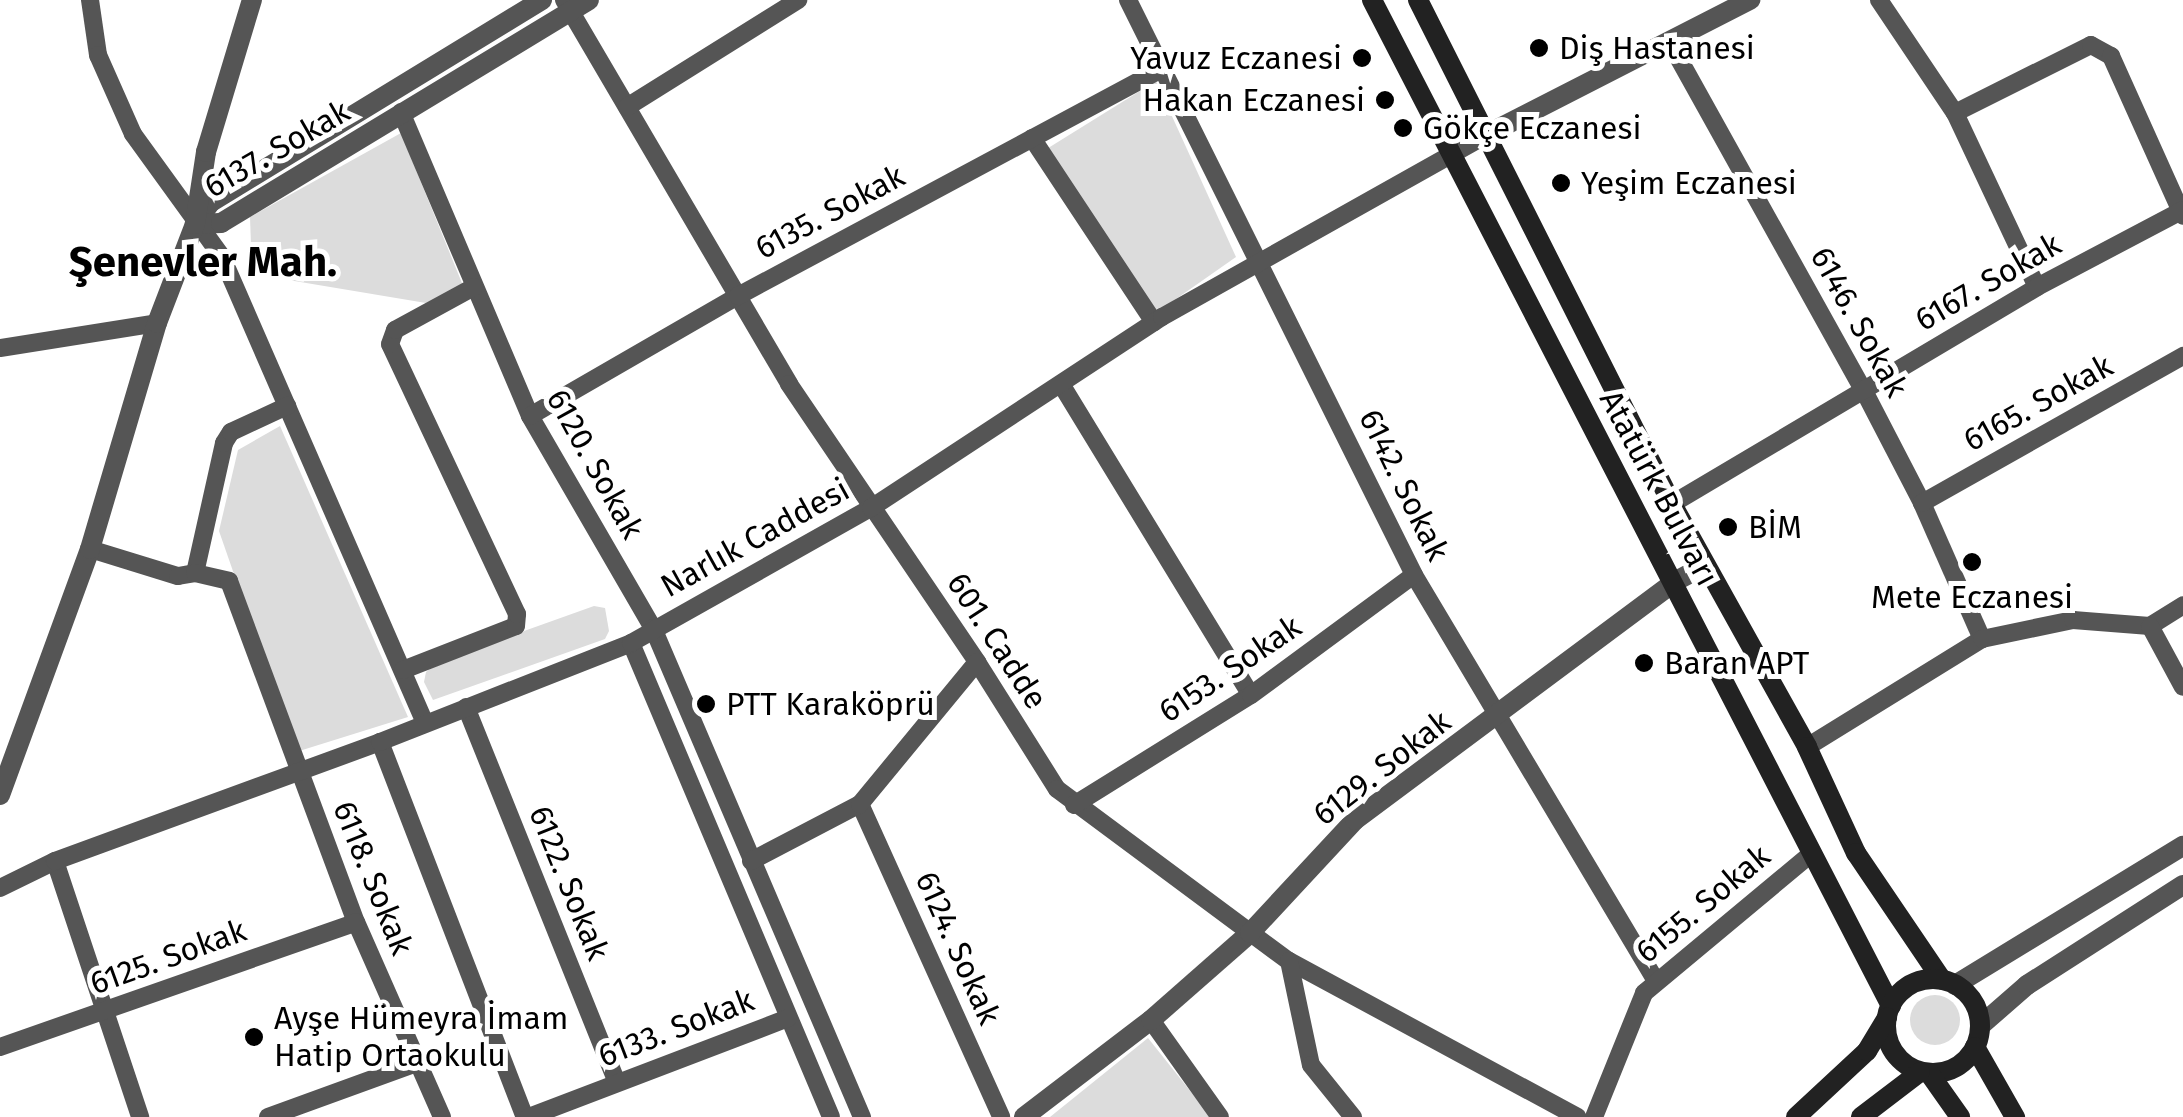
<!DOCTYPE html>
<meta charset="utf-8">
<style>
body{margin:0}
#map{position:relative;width:2183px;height:1117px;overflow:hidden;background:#fff;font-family:"Fira Sans",sans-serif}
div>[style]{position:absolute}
.green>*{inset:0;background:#dcdcdc}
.round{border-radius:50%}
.minor>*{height:18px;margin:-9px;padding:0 9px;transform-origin:9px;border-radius:9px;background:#555}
.tertiary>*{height:20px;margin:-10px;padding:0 10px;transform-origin:10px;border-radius:10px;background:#555}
.secondary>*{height:20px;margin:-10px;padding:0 10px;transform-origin:10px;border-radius:10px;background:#222}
.secondary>.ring{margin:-10px;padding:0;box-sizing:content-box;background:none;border:20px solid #222;border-radius:50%}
.dots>*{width:28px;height:28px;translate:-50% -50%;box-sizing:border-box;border:5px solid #fff;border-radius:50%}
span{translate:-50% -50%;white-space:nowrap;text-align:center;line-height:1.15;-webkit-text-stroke:10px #fff;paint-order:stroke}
.poi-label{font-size:32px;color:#000}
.left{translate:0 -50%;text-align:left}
.right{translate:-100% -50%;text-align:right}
.street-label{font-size:32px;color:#000}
.district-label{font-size:42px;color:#000;font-weight:700}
</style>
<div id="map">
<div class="green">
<div style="clip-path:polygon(1156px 81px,1236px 257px,1156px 313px,1045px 150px)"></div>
<div style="clip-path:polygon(401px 133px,464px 288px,426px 303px,252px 274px,250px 217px)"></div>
<div style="clip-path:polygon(280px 426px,408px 717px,296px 752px,219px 531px,238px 450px)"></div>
<div style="clip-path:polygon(594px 606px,605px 608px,609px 631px,605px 639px,433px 700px,424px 682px,426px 672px,438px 662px)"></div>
<div class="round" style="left:1910px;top:995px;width:50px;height:50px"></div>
<div style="clip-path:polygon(1148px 1038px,1211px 1117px,1050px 1117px)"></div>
</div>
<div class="minor">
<div style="left:90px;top:0;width:56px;rotate:81.7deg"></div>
<div style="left:98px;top:55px;width:86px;rotate:66.1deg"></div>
<div style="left:133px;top:134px;width:152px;rotate:54.1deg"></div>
<div style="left:222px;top:257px;width:508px;rotate:66.46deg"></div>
<div style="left:564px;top:0;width:445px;rotate:59.6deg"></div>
<div style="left:789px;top:384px;width:336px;rotate:55.9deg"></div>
<div style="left:977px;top:662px;width:150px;rotate:57.8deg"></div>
<div style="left:1057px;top:789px;width:289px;rotate:36.6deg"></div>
<div style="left:1289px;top:961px;width:328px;rotate:28.4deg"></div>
<div style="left:1128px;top:0;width:642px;rotate:63.55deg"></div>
<div style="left:1414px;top:575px;width:471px;rotate:59.2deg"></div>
<div style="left:1879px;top:0;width:136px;rotate:56.1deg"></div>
<div style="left:1955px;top:113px;width:192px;rotate:64.8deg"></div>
<div style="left:1669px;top:41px;width:398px;rotate:60.9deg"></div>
<div style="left:1863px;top:389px;width:128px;rotate:62.6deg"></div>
<div style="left:1922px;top:503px;width:149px;rotate:66.2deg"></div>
<div style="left:627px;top:107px;width:202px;rotate:-32deg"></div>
<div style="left:401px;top:112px;width:330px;rotate:67deg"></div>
<div style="left:530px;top:416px;width:245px;rotate:59.9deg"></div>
<div style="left:653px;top:628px;width:532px;rotate:66.86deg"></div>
<div style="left:1955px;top:113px;width:152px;rotate:-26.6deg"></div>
<div style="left:2091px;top:45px;width:23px;rotate:29deg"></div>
<div style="left:2111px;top:56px;width:175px;rotate:65.8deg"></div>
<div style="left:1032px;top:138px;width:221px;rotate:56.5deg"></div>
<div style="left:0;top:348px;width:159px;rotate:-9deg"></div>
<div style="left:1061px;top:384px;width:364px;rotate:58.6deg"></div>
<div style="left:530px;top:416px;width:240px;rotate:-30deg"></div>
<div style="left:738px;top:296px;width:481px;rotate:-28.2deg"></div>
<div style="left:1922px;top:503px;width:300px;rotate:-29.4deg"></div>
<div style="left:1672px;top:504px;width:425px;rotate:-30.7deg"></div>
<div style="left:2037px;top:287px;width:165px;rotate:-27.8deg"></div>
<div style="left:90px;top:549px;width:92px;rotate:17.1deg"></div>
<div style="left:178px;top:576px;width:17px;rotate:-10deg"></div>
<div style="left:195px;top:573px;width:133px;rotate:-77.4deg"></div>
<div style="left:224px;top:443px;width:13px;rotate:-58deg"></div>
<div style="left:231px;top:432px;width:62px;rotate:-24.9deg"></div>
<div style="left:195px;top:573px;width:35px;rotate:13deg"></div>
<div style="left:229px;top:581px;width:364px;rotate:69.6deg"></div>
<div style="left:356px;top:922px;width:213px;rotate:66.2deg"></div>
<div style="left:2150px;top:626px;width:39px;rotate:-32deg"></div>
<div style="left:631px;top:643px;width:514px;rotate:67.12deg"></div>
<div style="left:403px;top:670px;width:121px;rotate:-21.3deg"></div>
<div style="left:516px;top:626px;width:12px;rotate:-85deg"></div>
<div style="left:517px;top:614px;width:298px;rotate:-115.2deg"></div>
<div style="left:390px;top:344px;width:15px;rotate:-70deg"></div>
<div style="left:395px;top:330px;width:90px;rotate:-28.6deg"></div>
<div style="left:466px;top:707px;width:404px;rotate:68.1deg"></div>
<div style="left:380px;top:742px;width:402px;rotate:68.9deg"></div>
<div style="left:1807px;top:747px;width:206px;rotate:-31.7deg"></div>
<div style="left:1982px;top:639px;width:93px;rotate:-11.8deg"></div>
<div style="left:2073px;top:620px;width:77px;rotate:4.5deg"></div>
<div style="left:2150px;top:626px;width:69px;rotate:61.6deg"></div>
<div style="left:860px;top:804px;width:343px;rotate:65.7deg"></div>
<div style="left:1074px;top:805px;width:208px;rotate:-31.9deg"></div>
<div style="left:1251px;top:695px;width:202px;rotate:-36.4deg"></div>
<div style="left:55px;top:861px;width:270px;rotate:71.6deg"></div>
<div style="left:751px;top:861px;width:123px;rotate:-27.6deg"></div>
<div style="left:860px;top:804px;width:184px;rotate:-50.5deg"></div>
<div style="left:0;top:888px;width:61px;rotate:-26.1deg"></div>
<div style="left:55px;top:861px;width:346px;rotate:-20.1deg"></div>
<div style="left:380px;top:742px;width:270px;rotate:-21.5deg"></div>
<div style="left:631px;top:643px;width:275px;rotate:-29.4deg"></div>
<div style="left:871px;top:508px;width:348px;rotate:-33.3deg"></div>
<div style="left:1162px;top:317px;width:372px;rotate:-29.3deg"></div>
<div style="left:1289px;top:961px;width:106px;rotate:78.1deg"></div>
<div style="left:1311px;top:1065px;width:67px;rotate:51.1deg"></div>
<div style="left:1151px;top:1020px;width:119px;rotate:54.6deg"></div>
<div style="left:0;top:1047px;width:377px;rotate:-19.3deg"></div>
<div style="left:268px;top:1117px;width:161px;rotate:-20deg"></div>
<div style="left:529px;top:1117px;width:277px;rotate:-20.9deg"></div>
<div style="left:1594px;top:1117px;width:134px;rotate:-68deg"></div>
<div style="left:1644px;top:993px;width:217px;rotate:-39.8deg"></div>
</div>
<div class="tertiary">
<div style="left:542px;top:0;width:389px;rotate:148.6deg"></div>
<div style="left:210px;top:203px;width:26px;rotate:126deg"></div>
<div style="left:195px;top:224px;width:26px;rotate:-2deg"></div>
<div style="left:221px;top:223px;width:430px;rotate:-31.2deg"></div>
<div style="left:1486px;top:135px;width:297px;rotate:-27.1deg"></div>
<div style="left:0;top:795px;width:262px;rotate:-69.9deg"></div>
<div style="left:90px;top:549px;width:236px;rotate:-73.5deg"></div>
<div style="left:157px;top:323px;width:106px;rotate:-69deg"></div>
<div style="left:195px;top:224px;width:73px;rotate:-81.3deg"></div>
<div style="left:206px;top:152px;width:159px;rotate:-73.2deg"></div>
<div style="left:1955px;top:985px;width:267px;rotate:-31.4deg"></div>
<div style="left:1980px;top:1026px;width:62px;rotate:-41.1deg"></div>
<div style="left:2027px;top:985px;width:185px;rotate:-32.7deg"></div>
<div style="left:1024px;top:1117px;width:160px;rotate:-37.4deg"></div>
<div style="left:1151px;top:1020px;width:132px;rotate:-41.3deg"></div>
<div style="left:1250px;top:933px;width:154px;rotate:-47.1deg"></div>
<div style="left:1355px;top:820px;width:398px;rotate:-36.7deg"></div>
<div style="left:1674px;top:582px;width:34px;rotate:-28deg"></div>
</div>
<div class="secondary">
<div style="left:1372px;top:0;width:1132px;rotate:62.71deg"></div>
<div style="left:1418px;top:0;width:564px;rotate:63.25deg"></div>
<div style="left:1672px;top:504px;width:278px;rotate:60.9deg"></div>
<div style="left:1807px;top:747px;width:117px;rotate:65.2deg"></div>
<div style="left:1856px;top:853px;width:153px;rotate:55.9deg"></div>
<div class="ring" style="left:1886px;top:979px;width:74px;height:74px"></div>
<div style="left:1975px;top:1047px;width:81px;rotate:60.3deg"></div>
<div style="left:1929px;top:1073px;width:54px;rotate:54.8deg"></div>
<div style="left:1796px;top:1117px;width:97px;rotate:-42.9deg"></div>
<div style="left:1867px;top:1051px;width:39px;rotate:-59deg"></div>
<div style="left:1861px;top:1117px;width:74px;rotate:-37.3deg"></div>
</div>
<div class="dots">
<div style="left:1539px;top:48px;background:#000"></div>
<div style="left:1362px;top:58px;background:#000"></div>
<div style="left:1385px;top:100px;background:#000"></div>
<div style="left:1403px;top:128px;background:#000"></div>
<div style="left:1561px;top:183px;background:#000"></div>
<div style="left:1728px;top:527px;background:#000"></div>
<div style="left:1972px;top:562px;background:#000"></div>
<div style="left:1644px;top:663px;background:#000"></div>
<div style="left:706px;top:704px;background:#000"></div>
<div style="left:254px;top:1037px;background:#000"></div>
</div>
<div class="poi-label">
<span class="left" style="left:1559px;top:48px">Diş Hastanesi</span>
<span class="right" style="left:1342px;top:58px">Yavuz Eczanesi</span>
<span class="right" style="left:1365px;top:100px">Hakan Eczanesi</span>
<span class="left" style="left:1423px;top:128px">Gökçe Eczanesi</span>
<span class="left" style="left:1581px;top:183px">Yeşim Eczanesi</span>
<span class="left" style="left:1748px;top:527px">BİM</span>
<span style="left:1972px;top:597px">Mete Eczanesi</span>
<span class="left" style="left:1664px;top:663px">Baran APT</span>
<span class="left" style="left:726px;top:704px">PTT Karaköprü</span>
<span class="left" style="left:274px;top:1037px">Ayşe Hümeyra İmam<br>Hatip Ortaokulu</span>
</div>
<div class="street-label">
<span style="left:277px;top:149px;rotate:-30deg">6137. Sokak</span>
<span style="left:830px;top:212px;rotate:-28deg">6135. Sokak</span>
<span style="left:1988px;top:282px;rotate:-30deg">6167. Sokak</span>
<span style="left:1859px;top:322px;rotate:61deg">6146. Sokak</span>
<span style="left:2038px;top:403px;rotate:-29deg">6165. Sokak</span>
<span style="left:595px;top:464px;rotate:61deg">6120. Sokak</span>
<span style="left:1404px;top:485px;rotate:64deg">6142. Sokak</span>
<span style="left:1659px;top:488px;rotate:62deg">Atatürk Bulvarı</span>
<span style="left:755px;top:538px;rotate:-29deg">Narlık Caddesi</span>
<span style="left:997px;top:641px;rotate:57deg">601. Cadde</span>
<span style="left:1230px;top:669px;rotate:-34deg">6153. Sokak</span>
<span style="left:1382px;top:768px;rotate:-38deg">6129. Sokak</span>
<span style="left:373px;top:878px;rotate:68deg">6118. Sokak</span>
<span style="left:569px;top:883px;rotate:68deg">6122. Sokak</span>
<span style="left:1703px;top:904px;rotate:-40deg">6155. Sokak</span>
<span style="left:958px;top:948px;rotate:66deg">6124. Sokak</span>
<span style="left:168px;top:957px;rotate:-20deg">6125. Sokak</span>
<span style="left:676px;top:1028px;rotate:-21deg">6133. Sokak</span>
</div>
<div class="district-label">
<span style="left:203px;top:262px">Şenevler Mah.</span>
</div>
</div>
